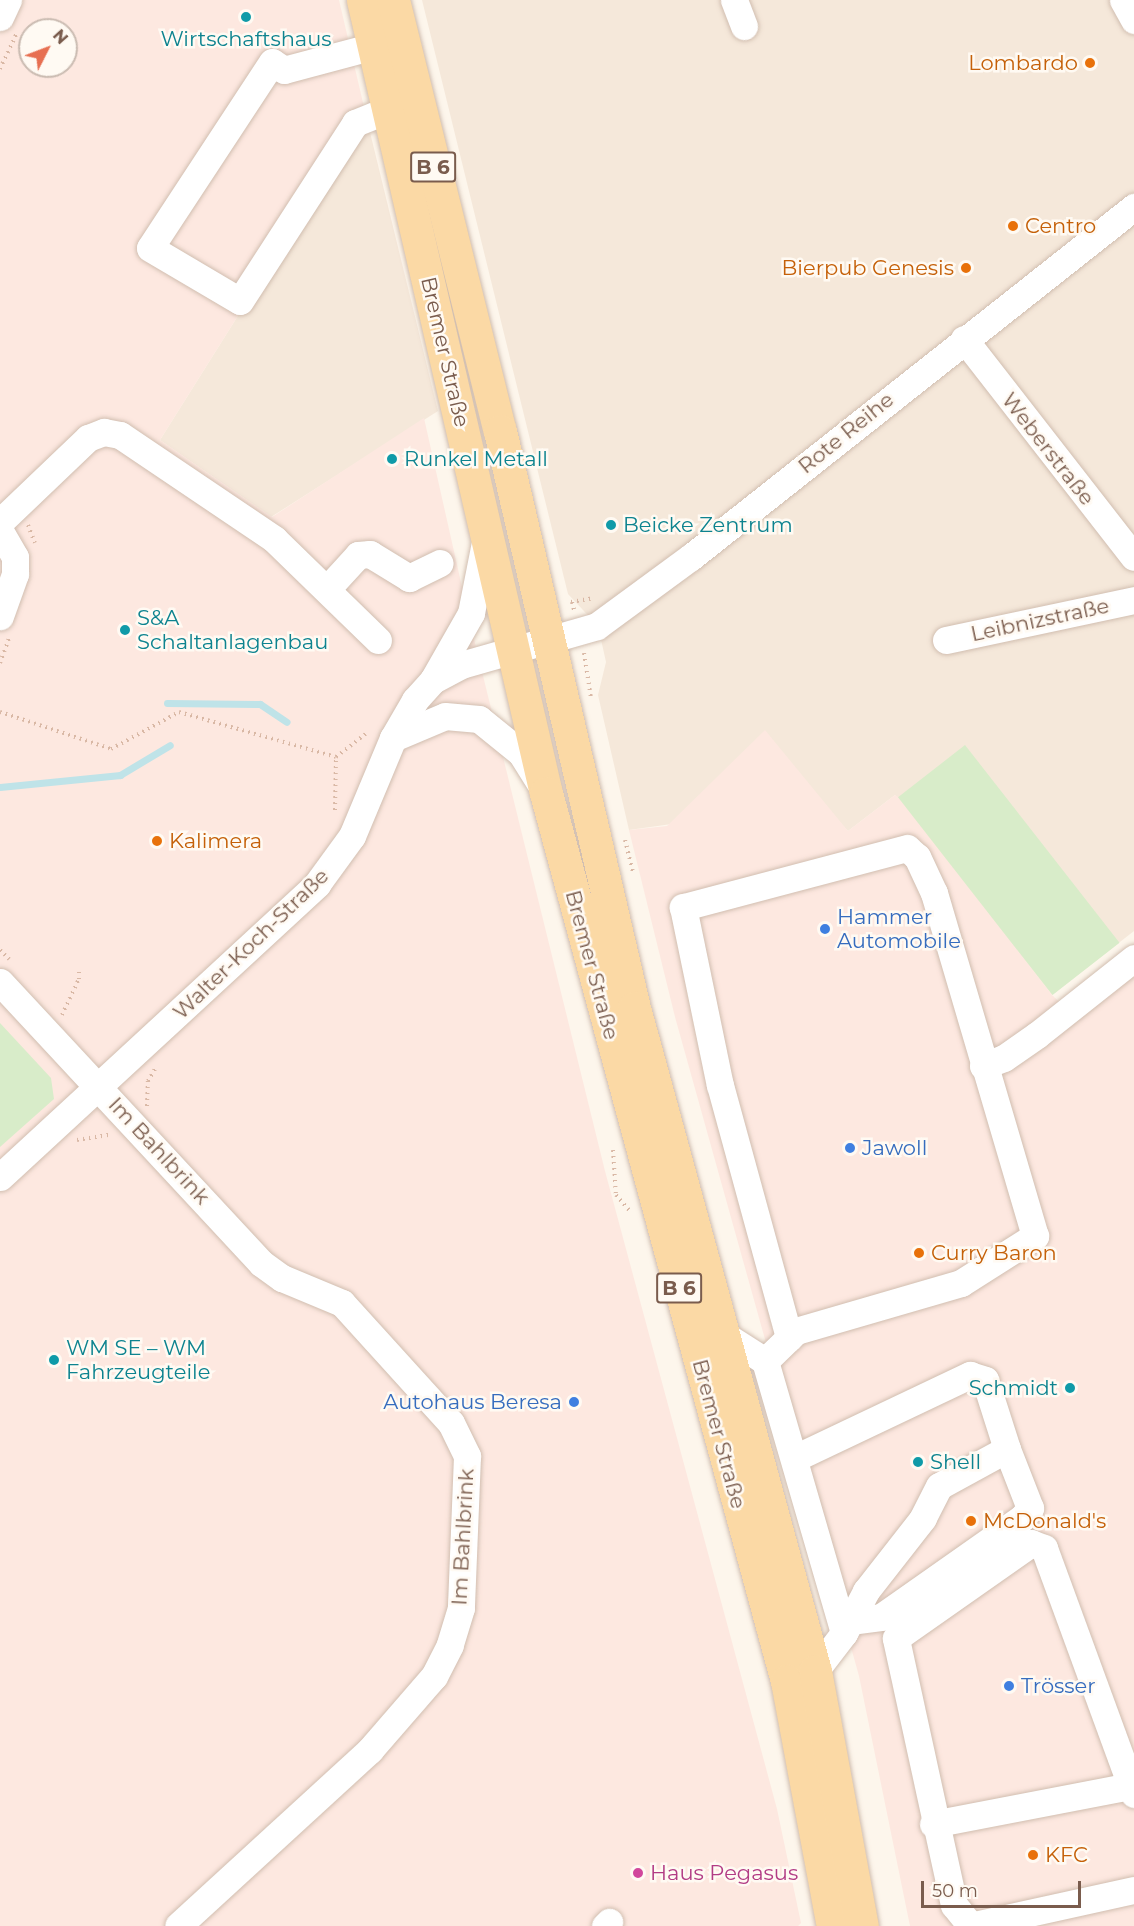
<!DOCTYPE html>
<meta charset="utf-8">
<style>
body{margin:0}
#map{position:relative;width:1134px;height:1926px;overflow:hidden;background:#fdf6ec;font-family:Montserrat,sans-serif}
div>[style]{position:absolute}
.residential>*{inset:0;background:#f5e8da}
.commercial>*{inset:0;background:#fde8e0}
.green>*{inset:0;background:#d8ecc9;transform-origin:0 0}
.stream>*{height:7px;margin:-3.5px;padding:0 3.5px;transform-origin:3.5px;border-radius:3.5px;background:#bfe3e8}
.path>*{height:4px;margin-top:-2px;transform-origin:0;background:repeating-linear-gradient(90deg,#d9b8a5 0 1.5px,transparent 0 6px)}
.roads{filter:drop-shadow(0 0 2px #d1beb0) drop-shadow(0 0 2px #d1beb0)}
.minor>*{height:27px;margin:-13.5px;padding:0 13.5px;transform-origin:13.5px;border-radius:13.5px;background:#fff}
.major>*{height:33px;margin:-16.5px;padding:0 16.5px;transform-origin:16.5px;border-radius:16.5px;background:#fbd9a5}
.dots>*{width:16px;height:16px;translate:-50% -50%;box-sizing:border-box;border:3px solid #fffaf3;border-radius:50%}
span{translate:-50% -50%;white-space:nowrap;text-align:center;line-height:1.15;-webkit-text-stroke:5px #fffaf3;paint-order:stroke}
.shield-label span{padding:2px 4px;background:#fffaf3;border:2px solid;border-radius:4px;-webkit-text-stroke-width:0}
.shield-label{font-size:20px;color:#7a5c4d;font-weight:700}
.culture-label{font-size:21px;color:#0d838f}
.left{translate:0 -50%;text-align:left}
.right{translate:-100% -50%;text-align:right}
.food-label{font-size:21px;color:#c56008}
.street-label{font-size:21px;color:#7a5c4d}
.shop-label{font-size:21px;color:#366cbe}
.hotel-label{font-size:21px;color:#b23c85}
.north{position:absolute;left:18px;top:18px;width:60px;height:60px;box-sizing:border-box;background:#fffaf3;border:2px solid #cabbb1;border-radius:50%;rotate:48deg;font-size:16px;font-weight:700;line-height:24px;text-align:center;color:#7a5c4d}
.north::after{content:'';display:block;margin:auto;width:21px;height:27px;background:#e76f51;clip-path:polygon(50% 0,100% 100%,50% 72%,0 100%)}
.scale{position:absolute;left:921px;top:1881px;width:160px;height:27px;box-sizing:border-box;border:3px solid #7a5c4d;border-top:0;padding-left:8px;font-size:18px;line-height:21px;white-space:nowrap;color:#7a5c4d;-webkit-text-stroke:4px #fffaf3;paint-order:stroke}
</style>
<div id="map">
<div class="residential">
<div style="clip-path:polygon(422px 0,1134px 0,1134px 931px,1052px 995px,895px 795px,848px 831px,822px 803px,629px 830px,598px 695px,606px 662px,598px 626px,568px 594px)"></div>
<div style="clip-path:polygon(367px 120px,438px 411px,271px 517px,160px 440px,303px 212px)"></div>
</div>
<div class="commercial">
<div style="clip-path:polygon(evenodd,0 0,339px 0,367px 120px,303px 212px,160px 440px,272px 517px,424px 418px,471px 627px,605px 1171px,777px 1809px,801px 1923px,798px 1926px,0 1926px,0 0,30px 30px,66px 30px,66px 66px,30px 66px,30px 30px)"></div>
<div style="clip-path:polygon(765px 730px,848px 831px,895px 795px,898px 797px,1052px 995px,1076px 1018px,1134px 973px,1134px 1926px,910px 1926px,859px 1676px,675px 1017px,629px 830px,667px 826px)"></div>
</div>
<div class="green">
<div style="left:965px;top:745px;width:251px;height:85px;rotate:52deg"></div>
<div style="clip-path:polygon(0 1023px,51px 1078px,54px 1099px,0 1147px)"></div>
</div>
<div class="stream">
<div style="left:167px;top:703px;width:93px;rotate:0.6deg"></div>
<div style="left:260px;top:704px;width:32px;rotate:34deg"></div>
<div style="left:0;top:787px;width:121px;rotate:-5.7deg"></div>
<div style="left:120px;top:775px;width:58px;rotate:-31deg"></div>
</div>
<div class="path">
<div style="left:0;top:69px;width:38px;rotate:-65deg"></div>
<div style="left:28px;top:525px;width:19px;rotate:69deg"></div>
<div style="left:571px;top:602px;width:22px;rotate:-10deg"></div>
<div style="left:572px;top:602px;width:8px;rotate:76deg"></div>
<div style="left:584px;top:653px;width:46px;rotate:81.2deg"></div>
<div style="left:0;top:663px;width:27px;rotate:-70deg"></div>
<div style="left:0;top:712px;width:117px;rotate:18.4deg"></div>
<div style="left:111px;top:749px;width:77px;rotate:-28.6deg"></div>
<div style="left:179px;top:712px;width:163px;rotate:16deg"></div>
<div style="left:336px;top:757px;width:41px;rotate:-38deg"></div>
<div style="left:335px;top:810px;width:53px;rotate:-88.9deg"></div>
<div style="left:625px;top:840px;width:34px;rotate:76deg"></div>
<div style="left:0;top:950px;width:13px;rotate:45deg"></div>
<div style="left:62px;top:1015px;width:40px;rotate:-65deg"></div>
<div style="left:79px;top:979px;width:10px;rotate:-90deg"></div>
<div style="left:147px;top:1106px;width:25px;rotate:-88deg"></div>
<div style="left:148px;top:1081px;width:16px;rotate:-60deg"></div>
<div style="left:77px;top:1140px;width:33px;rotate:-9deg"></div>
<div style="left:613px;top:1150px;width:45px;rotate:86.2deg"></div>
<div style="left:616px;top:1195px;width:23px;rotate:49deg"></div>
</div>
<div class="roads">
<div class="minor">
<div style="left:734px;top:0;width:28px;rotate:69deg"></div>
<div style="left:1123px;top:0;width:23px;rotate:61deg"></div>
<div style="left:0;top:17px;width:19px;rotate:-65deg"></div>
<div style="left:374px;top:46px;width:93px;rotate:165.1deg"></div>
<div style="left:284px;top:70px;width:14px;rotate:-146deg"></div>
<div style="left:272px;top:62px;width:222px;rotate:123.3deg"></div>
<div style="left:150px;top:248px;width:104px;rotate:30.5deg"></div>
<div style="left:240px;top:301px;width:212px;rotate:-57.1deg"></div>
<div style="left:355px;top:123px;width:37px;rotate:-22deg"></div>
<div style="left:964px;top:339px;width:276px;rotate:52.1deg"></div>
<div style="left:0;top:522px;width:122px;rotate:-43.7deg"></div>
<div style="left:88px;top:438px;width:17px;rotate:-21deg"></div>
<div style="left:104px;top:432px;width:16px;rotate:11deg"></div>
<div style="left:120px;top:435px;width:186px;rotate:34deg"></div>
<div style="left:274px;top:539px;width:145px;rotate:44.2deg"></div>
<div style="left:0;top:531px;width:30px;rotate:60deg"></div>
<div style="left:15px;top:557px;width:17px;rotate:90deg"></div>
<div style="left:15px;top:574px;width:45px;rotate:109.7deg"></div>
<div style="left:327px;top:589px;width:46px;rotate:-47.6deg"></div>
<div style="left:358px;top:555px;width:12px;rotate:-5deg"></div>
<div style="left:370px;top:554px;width:46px;rotate:31.6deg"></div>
<div style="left:409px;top:578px;width:34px;rotate:-26deg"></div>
<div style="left:946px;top:640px;width:192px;rotate:-12deg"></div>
<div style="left:433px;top:680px;width:77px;rotate:-60.4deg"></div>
<div style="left:471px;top:613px;width:72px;rotate:-78.8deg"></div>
<div style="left:393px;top:738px;width:56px;rotate:-22.9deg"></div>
<div style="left:445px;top:716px;width:34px;rotate:5deg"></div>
<div style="left:479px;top:719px;width:54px;rotate:39deg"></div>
<div style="left:521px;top:753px;width:34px;rotate:58deg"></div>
<div style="left:0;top:982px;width:384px;rotate:47.1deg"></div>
<div style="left:261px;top:1263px;width:26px;rotate:36deg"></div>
<div style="left:282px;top:1278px;width:65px;rotate:22.6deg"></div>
<div style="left:342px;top:1303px;width:162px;rotate:47.8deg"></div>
<div style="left:451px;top:1423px;width:37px;rotate:64deg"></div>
<div style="left:467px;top:1456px;width:152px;rotate:92.3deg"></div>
<div style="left:461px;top:1608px;width:39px;rotate:107deg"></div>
<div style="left:450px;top:1645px;width:35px;rotate:117deg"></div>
<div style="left:434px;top:1676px;width:98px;rotate:130.9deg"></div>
<div style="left:370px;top:1750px;width:260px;rotate:137.5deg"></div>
<div style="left:983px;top:1066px;width:22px;rotate:-21deg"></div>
<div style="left:1004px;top:1058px;width:40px;rotate:-34.9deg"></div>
<div style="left:1037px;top:1035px;width:124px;rotate:-38.4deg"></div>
<div style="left:0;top:1177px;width:432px;rotate:-42.7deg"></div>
<div style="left:317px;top:884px;width:59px;rotate:-53.9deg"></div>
<div style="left:352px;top:836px;width:106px;rotate:-67.3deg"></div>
<div style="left:393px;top:738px;width:44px;rotate:-59.9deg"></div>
<div style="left:415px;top:700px;width:27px;rotate:-48deg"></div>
<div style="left:433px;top:680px;width:32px;rotate:-28deg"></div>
<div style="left:461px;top:665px;width:141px;rotate:-16deg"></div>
<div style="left:597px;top:626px;width:117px;rotate:-36.3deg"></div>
<div style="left:691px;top:557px;width:565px;rotate:-38.31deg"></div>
<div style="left:721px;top:1333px;width:52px;rotate:32.5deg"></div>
<div style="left:765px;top:1361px;width:283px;rotate:73.8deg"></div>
<div style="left:844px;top:1633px;width:48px;rotate:127.3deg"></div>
<div style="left:765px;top:1361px;width:43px;rotate:-44.1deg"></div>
<div style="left:796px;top:1331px;width:172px;rotate:-16.2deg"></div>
<div style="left:961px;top:1283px;width:88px;rotate:-32.4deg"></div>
<div style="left:1035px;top:1236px;width:358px;rotate:-106.4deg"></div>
<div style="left:934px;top:893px;width:40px;rotate:-115deg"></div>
<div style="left:917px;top:857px;width:13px;rotate:-138deg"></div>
<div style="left:907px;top:848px;width:232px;rotate:165.2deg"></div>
<div style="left:683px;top:907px;width:182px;rotate:78.3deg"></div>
<div style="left:720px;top:1085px;width:262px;rotate:74.7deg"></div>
<div style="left:795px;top:1458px;width:194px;rotate:-25.4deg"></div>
<div style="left:970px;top:1375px;width:16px;rotate:18deg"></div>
<div style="left:985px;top:1380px;width:72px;rotate:72.3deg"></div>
<div style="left:1007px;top:1449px;width:77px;rotate:151.4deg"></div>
<div style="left:939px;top:1486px;width:36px;rotate:117deg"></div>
<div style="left:923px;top:1518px;width:93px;rotate:128deg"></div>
<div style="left:866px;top:1591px;width:47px;rotate:117.6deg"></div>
<div style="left:850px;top:1621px;width:31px;rotate:-7deg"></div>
<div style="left:881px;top:1617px;width:172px;rotate:-35.1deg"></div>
<div style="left:1022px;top:1518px;width:13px;rotate:-51deg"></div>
<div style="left:1030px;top:1508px;width:63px;rotate:-111.3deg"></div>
<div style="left:933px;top:1824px;width:202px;rotate:-10.9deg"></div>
<div style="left:605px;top:1926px;width:6px;rotate:-45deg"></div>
<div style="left:970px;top:1926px;width:168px;rotate:-12.4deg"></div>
<div style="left:971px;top:1926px;width:27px;rotate:-129deg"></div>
<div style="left:954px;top:1905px;width:273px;rotate:-102.3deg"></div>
<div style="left:896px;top:1638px;width:165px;rotate:-35.1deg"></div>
<div style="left:1031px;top:1543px;width:14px;rotate:21deg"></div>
<div style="left:1044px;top:1548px;width:262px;rotate:69.9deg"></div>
</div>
<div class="major">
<div style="left:363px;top:0;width:814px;rotate:77.01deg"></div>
<div style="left:546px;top:793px;width:920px;rotate:74.82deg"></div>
<div style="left:787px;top:1681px;width:249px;rotate:79.4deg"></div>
<div style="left:393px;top:0;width:444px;rotate:76.1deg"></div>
<div style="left:500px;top:431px;width:592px;rotate:76.93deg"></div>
<div style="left:634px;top:1008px;width:687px;rotate:74.73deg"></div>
<div style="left:815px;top:1671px;width:259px;rotate:79.6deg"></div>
</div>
</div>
<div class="dots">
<div style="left:246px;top:17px;background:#0f9aa8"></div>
<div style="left:1090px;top:63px;background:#e8710a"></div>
<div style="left:1013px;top:226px;background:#e8710a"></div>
<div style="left:966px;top:268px;background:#e8710a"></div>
<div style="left:392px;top:459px;background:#0f9aa8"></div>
<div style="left:611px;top:525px;background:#0f9aa8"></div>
<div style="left:125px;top:630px;background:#0f9aa8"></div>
<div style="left:157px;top:841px;background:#e8710a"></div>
<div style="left:825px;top:929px;background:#3f7fe0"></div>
<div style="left:850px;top:1148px;background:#3f7fe0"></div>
<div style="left:919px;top:1253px;background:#e8710a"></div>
<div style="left:54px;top:1360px;background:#0f9aa8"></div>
<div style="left:1070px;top:1388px;background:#0f9aa8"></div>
<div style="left:574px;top:1402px;background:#3f7fe0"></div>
<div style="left:918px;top:1462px;background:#0f9aa8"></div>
<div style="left:971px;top:1521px;background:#e8710a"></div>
<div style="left:1009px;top:1686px;background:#3f7fe0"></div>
<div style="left:1033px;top:1855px;background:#e8710a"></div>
<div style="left:638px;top:1873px;background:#d1479c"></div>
</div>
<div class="shield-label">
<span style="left:433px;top:167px">B 6</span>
<span style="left:679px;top:1288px">B 6</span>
</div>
<div class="culture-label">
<span style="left:246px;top:39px">Wirtschaftshaus</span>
<span class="left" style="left:404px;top:459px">Runkel Metall</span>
<span class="left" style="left:623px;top:525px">Beicke Zentrum</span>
<span class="left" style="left:137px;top:630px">S&amp;A<br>Schaltanlagenbau</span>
<span class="left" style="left:66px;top:1360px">WM SE – WM<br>Fahrzeugteile</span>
<span class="right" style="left:1058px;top:1388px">Schmidt</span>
<span class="left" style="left:930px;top:1462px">Shell</span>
</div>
<div class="food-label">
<span class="right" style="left:1078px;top:63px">Lombardo</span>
<span class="left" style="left:1025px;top:226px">Centro</span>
<span class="right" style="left:954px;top:268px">Bierpub Genesis</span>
<span class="left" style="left:169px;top:841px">Kalimera</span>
<span class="left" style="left:931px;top:1253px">Curry Baron</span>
<span class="left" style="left:983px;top:1521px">McDonald's</span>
<span class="left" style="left:1045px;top:1855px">KFC</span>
</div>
<div class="street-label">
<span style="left:445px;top:352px;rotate:77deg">Bremer Straße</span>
<span style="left:846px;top:433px;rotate:-39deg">Rote Reihe</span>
<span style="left:1048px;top:449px;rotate:52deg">Weberstraße</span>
<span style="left:1040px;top:620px;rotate:-12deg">Leibnizstraße</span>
<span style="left:251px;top:944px;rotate:-44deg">Walter-Koch-Straße</span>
<span style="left:592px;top:965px;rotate:75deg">Bremer Straße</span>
<span style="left:159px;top:1151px;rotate:47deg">Im Bahlbrink</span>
<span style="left:719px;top:1434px;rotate:75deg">Bremer Straße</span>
<span style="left:463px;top:1537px;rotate:-87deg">Im Bahlbrink</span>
</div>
<div class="shop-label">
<span class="left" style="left:837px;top:929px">Hammer<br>Automobile</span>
<span class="left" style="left:862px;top:1148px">Jawoll</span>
<span class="right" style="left:562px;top:1402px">Autohaus Beresa</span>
<span class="left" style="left:1021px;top:1686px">Trösser</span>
</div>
<div class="hotel-label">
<span class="left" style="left:650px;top:1873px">Haus Pegasus</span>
</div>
<div class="north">N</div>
<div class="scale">50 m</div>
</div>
